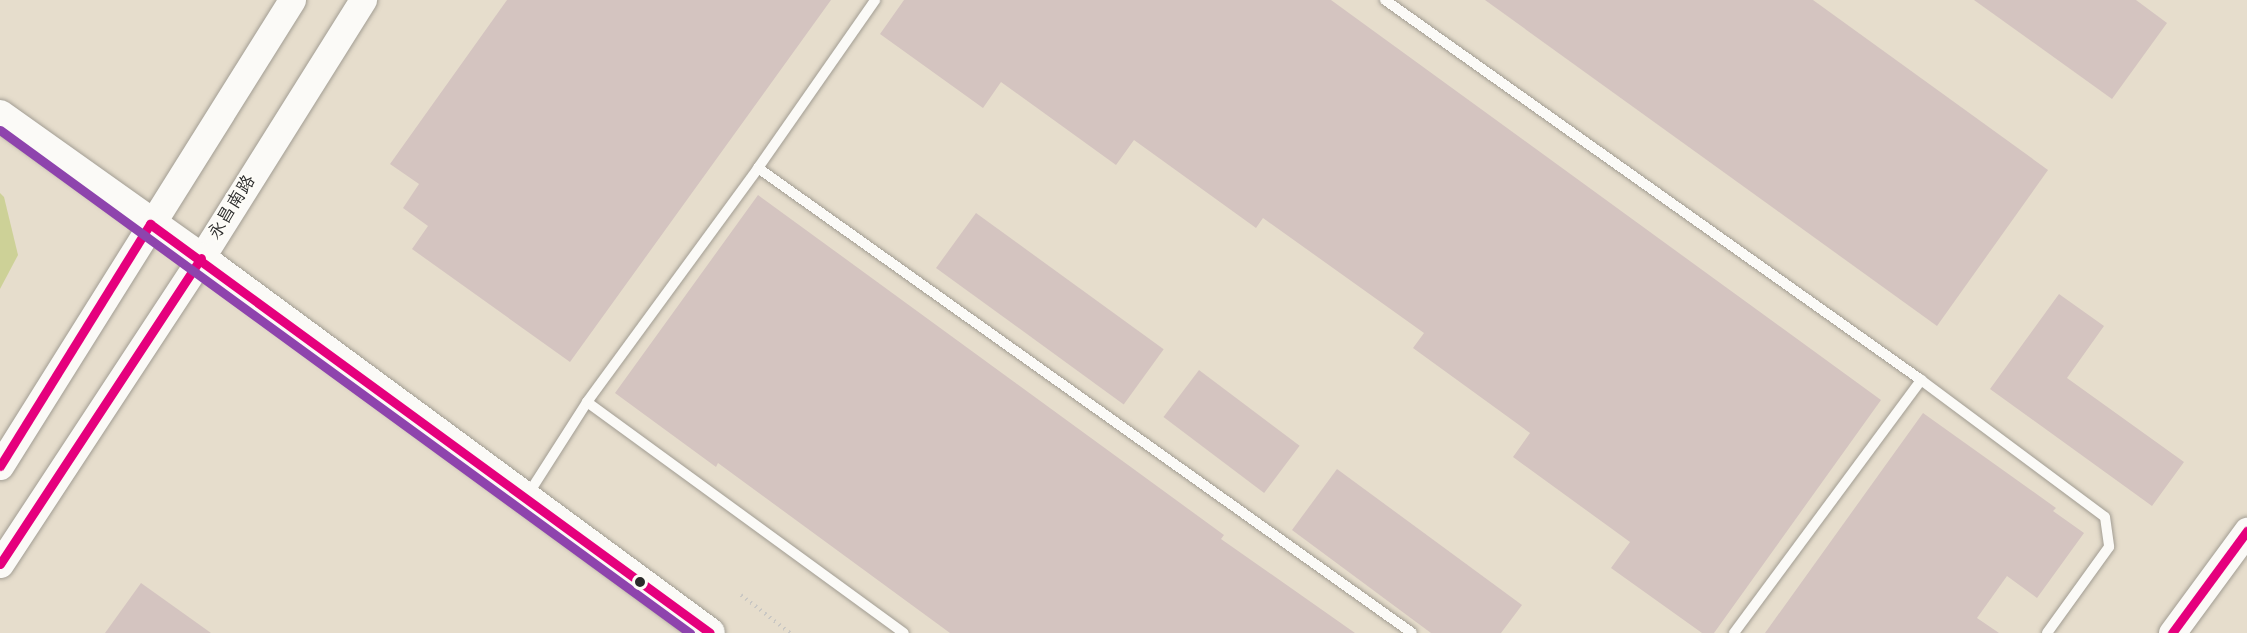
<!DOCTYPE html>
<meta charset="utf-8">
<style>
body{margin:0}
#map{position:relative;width:2247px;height:633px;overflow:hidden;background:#e6ddcc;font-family:Kalam,"LXGW WenKai TC",sans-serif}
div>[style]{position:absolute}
.green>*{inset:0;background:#cdd197}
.building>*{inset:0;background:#d4c4c0;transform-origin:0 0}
.path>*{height:4px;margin-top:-2px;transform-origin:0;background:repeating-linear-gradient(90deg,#c9c7c3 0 1.5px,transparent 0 6px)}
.roads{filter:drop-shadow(0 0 2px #a29d93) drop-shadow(0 0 2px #a29d93)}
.service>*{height:10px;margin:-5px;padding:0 5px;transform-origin:5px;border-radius:5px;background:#fbfaf7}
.tertiary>*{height:27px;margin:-13.5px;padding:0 13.5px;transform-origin:13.5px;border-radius:13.5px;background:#fbfaf7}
.secondary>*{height:30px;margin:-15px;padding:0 15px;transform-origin:15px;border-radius:15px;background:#fbfaf7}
.bus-1>*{height:9px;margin:-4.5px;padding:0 4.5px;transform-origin:4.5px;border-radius:4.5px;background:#e5007d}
.bus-2>*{height:9px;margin:-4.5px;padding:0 4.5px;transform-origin:4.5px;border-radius:4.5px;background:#8e44ad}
.dots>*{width:16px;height:16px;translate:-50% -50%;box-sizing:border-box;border:3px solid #fdfcf7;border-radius:50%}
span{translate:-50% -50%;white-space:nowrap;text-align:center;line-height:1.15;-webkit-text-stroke:4.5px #fdfcf7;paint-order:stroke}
.street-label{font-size:18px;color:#2b2b2b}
</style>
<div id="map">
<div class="green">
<div style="clip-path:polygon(0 193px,4px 197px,18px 255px,0 289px)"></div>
</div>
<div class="building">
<div style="clip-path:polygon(507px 0,831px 0,570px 362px,412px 249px,428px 226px,403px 208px,419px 184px,390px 164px)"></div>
<div style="clip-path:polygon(904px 0,1331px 0,1881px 400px,1714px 633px,1702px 633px,1611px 568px,1630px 542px,1513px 457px,1530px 433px,1413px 348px,1424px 333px,1263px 218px,1256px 228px,1134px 140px,1116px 165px,1001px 82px,983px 108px,880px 34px)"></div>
<div style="clip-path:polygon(1485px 0,1813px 0,2048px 170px,1937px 326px)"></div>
<div style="clip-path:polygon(1974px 0,2136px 0,2167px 23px,2112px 99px)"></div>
<div style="clip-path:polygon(758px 195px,1224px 535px,1221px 539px,1355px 633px,950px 633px,718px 463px,716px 467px,615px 393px)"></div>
<div style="left:976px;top:213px;width:232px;height:68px;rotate:36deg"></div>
<div style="clip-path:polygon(2059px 294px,2104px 326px,2067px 378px,2184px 462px,2152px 506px,1990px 389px)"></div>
<div style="left:1199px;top:370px;width:126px;height:59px;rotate:37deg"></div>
<div style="clip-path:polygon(1923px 413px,2056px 508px,2053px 511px,2084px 533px,2037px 598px,2007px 576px,1977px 618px,1999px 633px,1765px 633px)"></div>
<div style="clip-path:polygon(1337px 469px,1522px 605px,1501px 633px,1431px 633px,1292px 530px)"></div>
<div style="clip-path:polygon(141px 583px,211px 633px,105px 633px)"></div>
</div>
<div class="path">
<div style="left:741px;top:595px;width:62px;rotate:37.8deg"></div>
</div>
<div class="roads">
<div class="service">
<div style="left:1385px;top:0;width:657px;rotate:35.33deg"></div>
<div style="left:1921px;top:380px;width:229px;rotate:36.7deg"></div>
<div style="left:2105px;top:517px;width:30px;rotate:82deg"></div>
<div style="left:2109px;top:547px;width:106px;rotate:125.8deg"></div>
<div style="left:758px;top:168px;width:205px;rotate:-55.1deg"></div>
<div style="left:587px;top:402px;width:392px;rotate:36.1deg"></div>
<div style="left:527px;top:496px;width:112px;rotate:-57.4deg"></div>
<div style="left:587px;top:402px;width:290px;rotate:-53.8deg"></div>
<div style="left:758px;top:168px;width:802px;rotate:35.41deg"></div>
<div style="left:1734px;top:633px;width:315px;rotate:-53.5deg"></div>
</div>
<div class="tertiary">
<div style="left:0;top:466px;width:550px;rotate:-57.93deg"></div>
<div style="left:0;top:564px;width:366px;rotate:-56.7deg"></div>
<div style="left:201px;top:258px;width:305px;rotate:-57.9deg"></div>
<div style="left:2172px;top:633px;width:127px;rotate:-53.7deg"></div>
</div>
<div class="secondary">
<div style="left:0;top:115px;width:247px;rotate:35.4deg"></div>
<div style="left:201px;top:258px;width:632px;rotate:36.38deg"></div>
</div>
</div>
<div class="bus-1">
<div style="left:0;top:466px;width:285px;rotate:-58.2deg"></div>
<div style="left:150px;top:224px;width:693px;rotate:36.14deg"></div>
<div style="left:0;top:564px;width:366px;rotate:-56.7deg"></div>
<div style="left:2172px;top:633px;width:127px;rotate:-53.7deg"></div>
</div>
<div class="bus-2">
<div style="left:0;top:130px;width:854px;rotate:36.09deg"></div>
</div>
<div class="dots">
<div style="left:640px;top:582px;background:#2b2b2b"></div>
</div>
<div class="street-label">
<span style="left:233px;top:208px;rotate:-58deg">永昌南路</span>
</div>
</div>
